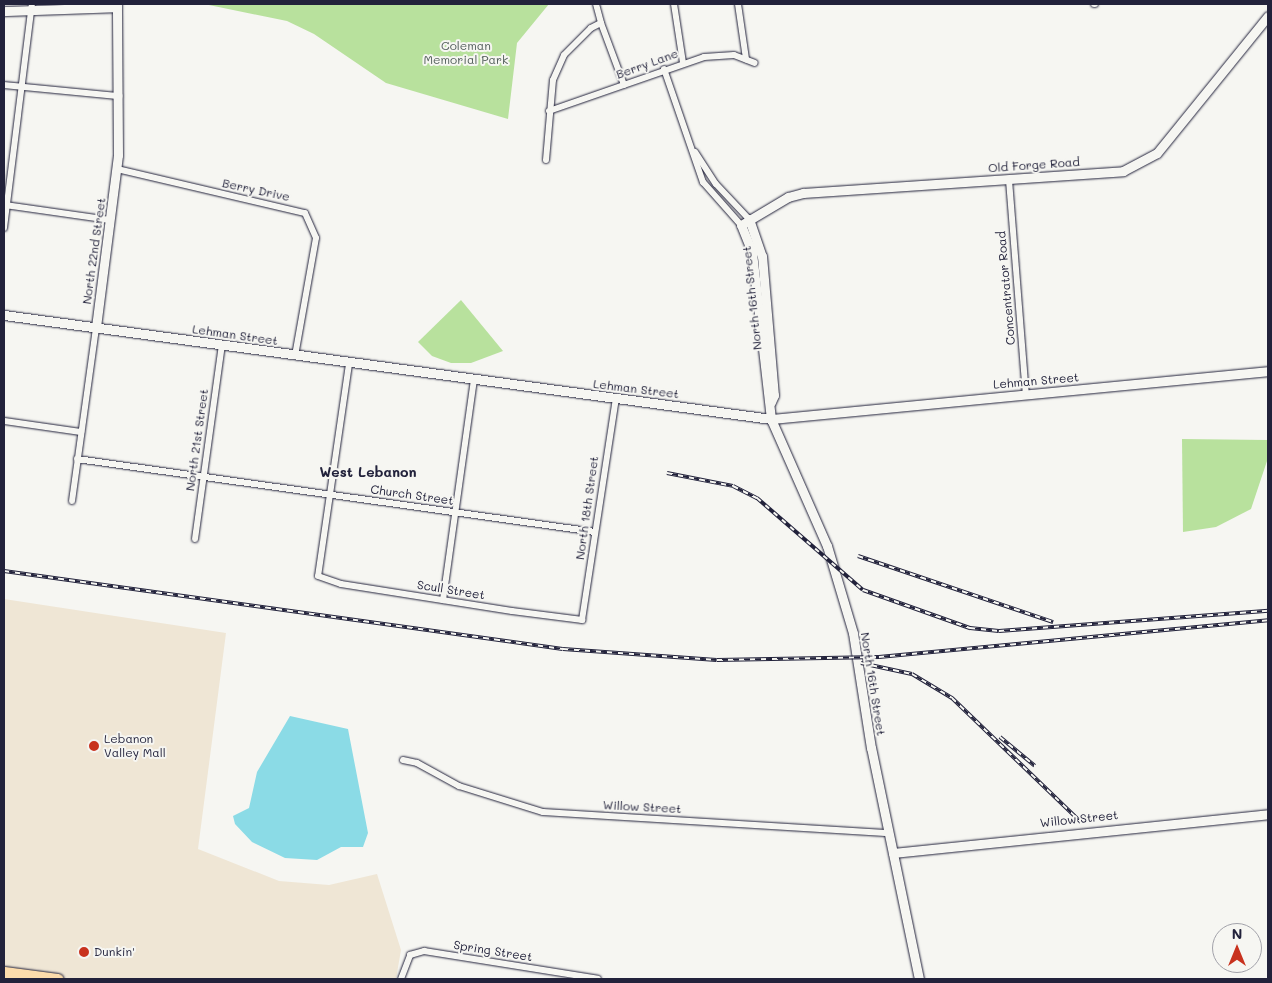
<!DOCTYPE html>
<style>
body{margin:0}
#map{position:relative;width:1272px;height:983px;overflow:hidden;background:#f6f6f2;font-family:Mali,sans-serif}
div>[style]{position:absolute}
.built>*{inset:0;background:#efe6d5}
.green>*{inset:0;background:#b8e19d}
.water>*{inset:0;background:#8bdbe6}
.roads{filter:drop-shadow(0 0 1px #22223b) drop-shadow(0 0 1px #22223b)}
.street>*{height:6px;margin:-3px;padding:0 3px;transform-origin:3px;border-radius:3px;background:#f6f6f2}
.secondary>*{height:9px;margin:-4.5px;padding:0 4.5px;transform-origin:4.5px;border-radius:4.5px;background:#f6f6f2}
.highway>*{height:11px;margin:-5.5px;padding:0 5.5px;transform-origin:5.5px;border-radius:5.5px;background:#fcdcac}
.rail>*{height:4px;margin-top:-2px;transform-origin:0;background:repeating-linear-gradient(90deg,#f6f6f2 0 5.5px,#22223b 0 11px);box-sizing:border-box;border-block:1px solid #22223b}
.dots>*{width:14px;height:14px;translate:-50% -50%;box-sizing:border-box;border:2px solid #f6f6f2;border-radius:50%}
span{translate:-50% -50%;white-space:nowrap;text-align:center;line-height:1.15;-webkit-text-stroke:4px #f6f6f2;paint-order:stroke}
.park-label{font-size:12px;color:#4f5b58}
.street-label{font-size:12px;color:#22223b}
.poi-label{font-size:12px;color:#22223b}
.left{translate:0 -50%;text-align:left}
.neighbourhood-label{font-size:14px;color:#22223b;font-weight:700}
.frame{position:absolute;inset:0;border:5px solid #22223b;pointer-events:none}
.north{position:absolute;left:1212px;top:923px;width:50px;height:50px;box-sizing:border-box;background:#f6f6f2;border:1px solid #a1a1a9;border-radius:50%;rotate:0deg;font-size:14px;font-weight:700;line-height:20px;text-align:center;color:#22223b}
.north::after{content:'';display:block;margin:auto;width:18px;height:22px;background:#c8321e;clip-path:polygon(50% 0,100% 100%,50% 72%,0 100%)}
</style>
<div id="map">
<div class="built">
<div style="clip-path:polygon(4px 599px,226px 633px,198px 849px,279px 881px,329px 885px,377px 874px,401px 950px,396px 979px,4px 979px)"></div>
</div>
<div class="green">
<div style="clip-path:polygon(204px 4px,549px 4px,517px 43px,508px 119px,386px 83px,314px 34px,287px 21px)"></div>
<div style="clip-path:polygon(461px 300px,503px 351px,471px 363px,451px 363px,432px 356px,418px 342px)"></div>
<div style="clip-path:polygon(1182px 439px,1268px 440px,1268px 458px,1251px 509px,1216px 527px,1183px 532px)"></div>
</div>
<div class="water">
<div style="clip-path:polygon(290px 716px,348px 729px,368px 833px,363px 847px,341px 847px,317px 860px,285px 858px,252px 842px,235px 824px,233px 816px,249px 808px,257px 772px)"></div>
</div>
<div class="roads">
<div class="street">
<div style="left:596px;top:4px;width:20px;rotate:75deg"></div>
<div style="left:674px;top:4px;width:60px;rotate:81.3deg"></div>
<div style="left:738px;top:4px;width:56px;rotate:81.7deg"></div>
<div style="left:1094px;top:4px;width:1px"></div>
<div style="left:664px;top:69px;width:120px;rotate:71deg"></div>
<div style="left:703px;top:182px;width:57px;rotate:48.5deg"></div>
<div style="left:4px;top:85px;width:116px;rotate:5.5deg"></div>
<div style="left:549px;top:111px;width:164px;rotate:-19.2deg"></div>
<div style="left:704px;top:57px;width:30px;rotate:-4deg"></div>
<div style="left:734px;top:55px;width:22px;rotate:21deg"></div>
<div style="left:695px;top:152px;width:38px;rotate:57deg"></div>
<div style="left:716px;top:184px;width:48px;rotate:46.7deg"></div>
<div style="left:546px;top:160px;width:80px;rotate:-85deg"></div>
<div style="left:553px;top:80px;width:27px;rotate:-66deg"></div>
<div style="left:564px;top:55px;width:38px;rotate:-45deg"></div>
<div style="left:591px;top:28px;width:11px;rotate:-27deg"></div>
<div style="left:601px;top:23px;width:66px;rotate:69.6deg"></div>
<div style="left:117px;top:169px;width:193px;rotate:13.2deg"></div>
<div style="left:305px;top:213px;width:27px;rotate:66deg"></div>
<div style="left:316px;top:238px;width:120px;rotate:100.1deg"></div>
<div style="left:1009px;top:180px;width:216px;rotate:85.5deg"></div>
<div style="left:5px;top:205px;width:106px;rotate:8.1deg"></div>
<div style="left:4px;top:228px;width:226px;rotate:-82.9deg"></div>
<div style="left:349px;top:364px;width:214px;rotate:98.3deg"></div>
<div style="left:318px;top:576px;width:24px;rotate:19deg"></div>
<div style="left:341px;top:584px;width:173px;rotate:9deg"></div>
<div style="left:512px;top:611px;width:71px;rotate:7.3deg"></div>
<div style="left:582px;top:620px;width:224px;rotate:-81.3deg"></div>
<div style="left:4px;top:421px;width:78px;rotate:8.1deg"></div>
<div style="left:77px;top:459px;width:523px;rotate:8.02deg"></div>
<div style="left:72px;top:501px;width:176px;rotate:-82.1deg"></div>
<div style="left:195px;top:539px;width:196px;rotate:-82.1deg"></div>
<div style="left:443px;top:600px;width:223px;rotate:-82deg"></div>
<div style="left:403px;top:760px;width:14px;rotate:12deg"></div>
<div style="left:417px;top:763px;width:48px;rotate:28.7deg"></div>
<div style="left:459px;top:786px;width:88px;rotate:17.2deg"></div>
<div style="left:543px;top:812px;width:347px;rotate:3.5deg"></div>
<div style="left:401px;top:979px;width:26px;rotate:-69deg"></div>
<div style="left:410px;top:955px;width:15px;rotate:-16deg"></div>
<div style="left:424px;top:951px;width:176px;rotate:9.1deg"></div>
</div>
<div class="secondary">
<div style="left:4px;top:11px;width:113px;rotate:-2deg"></div>
<div style="left:749px;top:219px;width:39px;rotate:71deg"></div>
<div style="left:762px;top:256px;width:140px;rotate:85.1deg"></div>
<div style="left:774px;top:395px;width:8px;rotate:113deg"></div>
<div style="left:4px;top:315px;width:774px;rotate:7.72deg"></div>
<div style="left:771px;top:419px;width:499px;rotate:-5.5deg"></div>
<div style="left:96px;top:327px;width:173px;rotate:-82.7deg"></div>
<div style="left:118px;top:155px;width:151px;rotate:-90.4deg"></div>
<div style="left:893px;top:853px;width:377px;rotate:-5.9deg"></div>
<div style="left:919px;top:979px;width:236px;rotate:-101.7deg"></div>
<div style="left:871px;top:748px;width:116px;rotate:-98.9deg"></div>
<div style="left:853px;top:633px;width:91px;rotate:-106.6deg"></div>
<div style="left:827px;top:546px;width:139px;rotate:-113.8deg"></div>
<div style="left:771px;top:419px;width:168px;rotate:-96.5deg"></div>
<div style="left:752px;top:252px;width:29px;rotate:-112deg"></div>
<div style="left:741px;top:225px;width:55px;rotate:-30.8deg"></div>
<div style="left:788px;top:197px;width:16px;rotate:-15deg"></div>
<div style="left:803px;top:193px;width:321px;rotate:-3.9deg"></div>
<div style="left:1123px;top:171px;width:38px;rotate:-28deg"></div>
<div style="left:1157px;top:153px;width:176px;rotate:-51deg"></div>
</div>
<div class="highway">
<div style="left:4px;top:972px;width:54px;rotate:7.4deg"></div>
</div>
</div>
<div class="rail">
<div style="left:667px;top:473px;width:67px;rotate:11.1deg"></div>
<div style="left:733px;top:486px;width:27px;rotate:27deg"></div>
<div style="left:757px;top:498px;width:140px;rotate:41deg"></div>
<div style="left:863px;top:590px;width:114px;rotate:19.6deg"></div>
<div style="left:970px;top:628px;width:29px;rotate:6deg"></div>
<div style="left:999px;top:631px;width:270px;rotate:-4.3deg"></div>
<div style="left:858px;top:556px;width:206px;rotate:18.7deg"></div>
<div style="left:4px;top:571px;width:564px;rotate:7.94deg"></div>
<div style="left:563px;top:649px;width:154px;rotate:4.1deg"></div>
<div style="left:717px;top:660px;width:162px;rotate:-1.1deg"></div>
<div style="left:879px;top:657px;width:391px;rotate:-5.4deg"></div>
<div style="left:861px;top:663px;width:52px;rotate:12.2deg"></div>
<div style="left:912px;top:674px;width:47px;rotate:31deg"></div>
<div style="left:952px;top:698px;width:179px;rotate:43.9deg"></div>
<div style="left:1000px;top:737px;width:45px;rotate:39.6deg"></div>
</div>
<div class="dots">
<div style="left:94px;top:746px;background:#c8321e"></div>
<div style="left:84px;top:952px;background:#c8321e"></div>
</div>
<div class="park-label">
<span style="left:466px;top:53px">Coleman<br>Memorial Park</span>
</div>
<div class="street-label">
<span style="left:647px;top:64px;rotate:-20deg">Berry Lane</span>
<span style="left:1034px;top:165px;rotate:-4deg">Old Forge Road</span>
<span style="left:256px;top:190px;rotate:12deg">Berry Drive</span>
<span style="left:94px;top:251px;rotate:-82deg">North 22nd Street</span>
<span style="left:1006px;top:288px;rotate:-95deg">Concentrator Road</span>
<span style="left:752px;top:298px;rotate:-96deg">North 16th Street</span>
<span style="left:235px;top:335px;rotate:8deg">Lehman Street</span>
<span style="left:1036px;top:381px;rotate:-5deg">Lehman Street</span>
<span style="left:636px;top:389px;rotate:7deg">Lehman Street</span>
<span style="left:197px;top:440px;rotate:-82deg">North 21st Street</span>
<span style="left:412px;top:495px;rotate:8deg">Church Street</span>
<span style="left:587px;top:508px;rotate:-82deg">North 18th Street</span>
<span style="left:451px;top:590px;rotate:9deg">Scull Street</span>
<span style="left:873px;top:684px;rotate:81deg">North 16th Street</span>
<span style="left:642px;top:807px;rotate:3deg">Willow Street</span>
<span style="left:1079px;top:819px;rotate:-6deg">Willow Street</span>
<span style="left:493px;top:951px;rotate:9deg">Spring Street</span>
</div>
<div class="poi-label">
<span class="left" style="left:104px;top:746px">Lebanon<br>Valley Mall</span>
<span class="left" style="left:94px;top:952px">Dunkin'</span>
</div>
<div class="neighbourhood-label">
<span style="left:368px;top:472px">West Lebanon</span>
</div>
<div class="frame"></div>
<div class="north">N</div>
</div>
